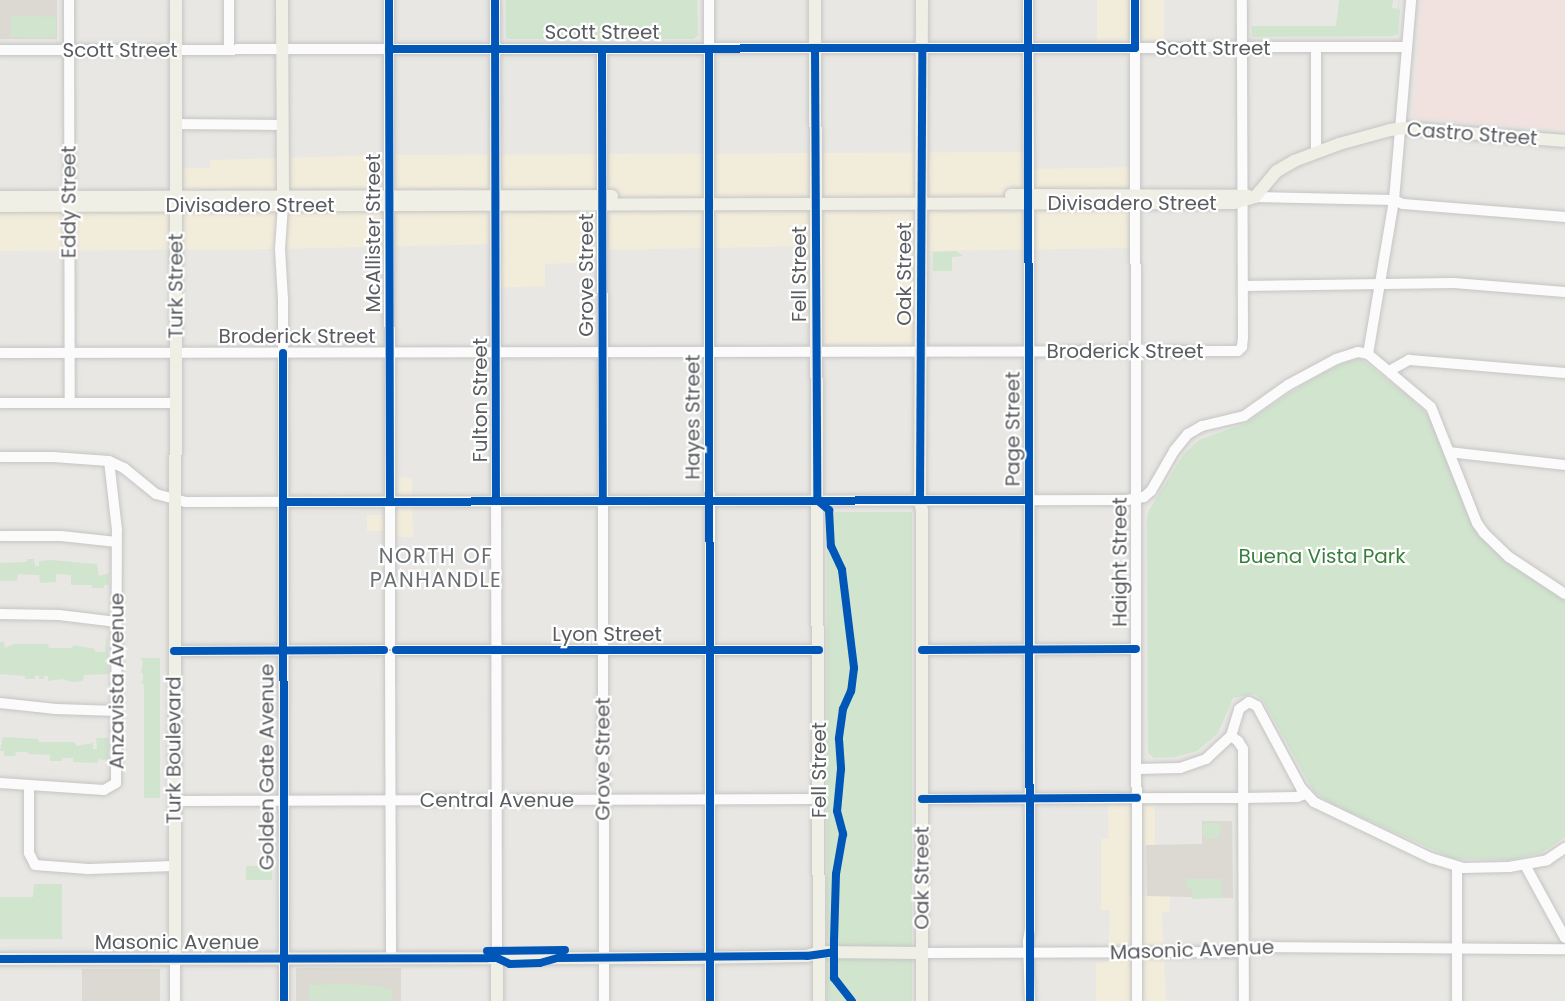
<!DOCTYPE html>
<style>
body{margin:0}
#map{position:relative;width:1565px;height:1001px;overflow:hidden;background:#e8e7e3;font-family:Poppins,sans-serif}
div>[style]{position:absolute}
.commercial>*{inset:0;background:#f2ecdb;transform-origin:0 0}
.education>*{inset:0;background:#dcd9d2;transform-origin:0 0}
.medical>*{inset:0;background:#f1e2df}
.green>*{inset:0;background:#d1e4ce;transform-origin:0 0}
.roads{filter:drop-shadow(0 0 2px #c5c5c5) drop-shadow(0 0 2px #c5c5c5)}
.minor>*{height:10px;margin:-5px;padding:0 5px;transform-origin:5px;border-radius:5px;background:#fcfbfb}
.major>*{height:12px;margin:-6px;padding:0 6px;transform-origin:6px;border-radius:6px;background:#f0efe6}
.tram>*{height:1.5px;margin:-0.75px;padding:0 0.75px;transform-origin:0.75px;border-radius:0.75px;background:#e1e1e0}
.cycleway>*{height:8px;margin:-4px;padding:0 4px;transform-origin:4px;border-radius:4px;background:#0057b8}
span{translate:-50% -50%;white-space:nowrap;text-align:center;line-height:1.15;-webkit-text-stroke:4.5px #fff;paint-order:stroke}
.street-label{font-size:20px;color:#595c60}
.park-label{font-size:20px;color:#397f3b}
.neighbourhood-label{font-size:21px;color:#6a6e72;letter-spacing:1.5px}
</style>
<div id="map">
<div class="commercial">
<div style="left:1097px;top:0;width:67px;height:43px"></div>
<div style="clip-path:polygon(1029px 152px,1029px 169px,1135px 167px,1135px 248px,921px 251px,920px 351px,816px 351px,815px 246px,603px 250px,602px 262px,545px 264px,545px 286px,496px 288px,496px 244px,280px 249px,0 251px,0 211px,182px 208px,182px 168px,210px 168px,210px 160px,383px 155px)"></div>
<div style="clip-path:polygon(399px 477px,412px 478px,413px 537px,400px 537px,382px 531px,367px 531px,367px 515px,398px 515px)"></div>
<div style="clip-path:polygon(1108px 805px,1155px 805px,1155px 845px,1129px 846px,1130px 896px,1170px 896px,1170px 911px,1162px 912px,1166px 1000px,1190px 1001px,1096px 1001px,1096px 963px,1108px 962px,1110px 910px,1101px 910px,1101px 839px,1109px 838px)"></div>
</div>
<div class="education">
<div style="left:0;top:0;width:57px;height:39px"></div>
<div style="clip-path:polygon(1202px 821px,1232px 821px,1233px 898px,1147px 896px,1146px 845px,1202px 844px)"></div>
<div style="left:296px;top:968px;width:105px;height:33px"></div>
<div style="left:82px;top:969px;width:78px;height:32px"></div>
</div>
<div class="medical">
<div style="clip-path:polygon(1422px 0,1565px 0,1565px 130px,1413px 118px)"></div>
</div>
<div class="green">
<div style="clip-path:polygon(506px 0,697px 0,698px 36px,693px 39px,511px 39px,506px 38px)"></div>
<div style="clip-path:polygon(1339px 0,1393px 0,1392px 8px,1400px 9px,1398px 34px,1392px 36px,1252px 37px,1252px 26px,1336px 26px)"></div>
<div style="left:11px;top:16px;width:45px;height:21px;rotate:1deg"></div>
<div style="clip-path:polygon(956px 251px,963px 256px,952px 257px,952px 271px,933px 271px,933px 252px)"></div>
<div style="clip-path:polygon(1361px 359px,1408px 396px,1428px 415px,1470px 517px,1483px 539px,1503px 557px,1565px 600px,1565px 837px,1541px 853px,1510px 860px,1454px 859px,1332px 804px,1314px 792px,1264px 702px,1255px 694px,1233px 698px,1218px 733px,1197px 751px,1175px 757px,1154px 758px,1148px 753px,1147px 519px,1149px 510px,1184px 454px,1199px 440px,1246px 423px,1291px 392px,1323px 373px,1349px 361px)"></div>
<div style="left:827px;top:512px;width:85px;height:489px"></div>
<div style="clip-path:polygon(27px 559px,34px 559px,35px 566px,39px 566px,39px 561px,50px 560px,97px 564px,99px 576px,109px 573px,109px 585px,104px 585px,104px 588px,92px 588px,92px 585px,71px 585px,71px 575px,56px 574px,56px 582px,40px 583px,39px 573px,39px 575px,18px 574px,17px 581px,0 581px,0 563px,27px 562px)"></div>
<div style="clip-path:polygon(107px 634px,109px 674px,84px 675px,83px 681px,72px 682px,62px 679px,48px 681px,48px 676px,44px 676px,44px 679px,39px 679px,39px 676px,35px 676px,35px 679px,25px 679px,25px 676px,0 674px,0 642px,4px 642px,5px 648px,14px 644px,48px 644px,49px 648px,71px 648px,74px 645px,95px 649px,95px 652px,105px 652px)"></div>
<div style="clip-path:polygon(140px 658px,160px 658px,160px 798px,144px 798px,144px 685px,141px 681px,143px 681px,143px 673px,141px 673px,143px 661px)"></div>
<div style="clip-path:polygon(3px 737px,38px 739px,39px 742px,74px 742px,77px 746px,93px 743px,93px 749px,97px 749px,96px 738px,108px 738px,109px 761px,99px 759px,97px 763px,73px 762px,73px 758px,62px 758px,62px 761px,50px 761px,50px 755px,28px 754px,27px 752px,16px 752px,15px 756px,4px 756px,4px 751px,0 751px)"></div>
<div style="clip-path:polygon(1207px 822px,1220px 824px,1221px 832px,1217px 838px,1207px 839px,1203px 836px,1202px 826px)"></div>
<div style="left:246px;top:866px;width:26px;height:14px"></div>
<div style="clip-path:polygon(1186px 879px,1222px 879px,1222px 898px,1192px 899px,1192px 889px,1186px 888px)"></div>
<div style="clip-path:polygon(34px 884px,62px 884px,62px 939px,0 939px,0 897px,33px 897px)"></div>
<div style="clip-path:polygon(348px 984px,378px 986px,392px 990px,392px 1001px,309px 1001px,309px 985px)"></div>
</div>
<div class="roads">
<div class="minor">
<div style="left:69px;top:0;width:403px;rotate:89.9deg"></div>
<div style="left:229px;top:0;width:50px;rotate:90deg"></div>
<div style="left:389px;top:0;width:644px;rotate:89.91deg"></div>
<div style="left:495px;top:0;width:951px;rotate:89.88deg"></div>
<div style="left:709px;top:0;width:1001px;rotate:89.94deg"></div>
<div style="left:1028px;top:0;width:195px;rotate:89.7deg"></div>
<div style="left:1135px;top:0;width:1001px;rotate:89.89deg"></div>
<div style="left:1316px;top:48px;width:104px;rotate:90deg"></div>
<div style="left:602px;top:49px;width:952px;rotate:89.88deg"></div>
<div style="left:0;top:50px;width:1407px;rotate:-0.12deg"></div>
<div style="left:176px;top:124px;width:107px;rotate:0.5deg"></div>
<div style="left:1255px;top:197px;width:139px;rotate:1.2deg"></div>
<div style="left:1394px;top:200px;width:10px;rotate:24deg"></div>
<div style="left:1403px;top:204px;width:163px;rotate:4.6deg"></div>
<div style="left:1029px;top:204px;width:725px;rotate:89.92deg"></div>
<div style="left:1030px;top:929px;width:12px;rotate:99deg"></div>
<div style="left:1028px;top:941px;width:60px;rotate:88.1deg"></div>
<div style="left:283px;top:205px;width:44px;rotate:93.9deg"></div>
<div style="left:280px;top:249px;width:50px;rotate:86.6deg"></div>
<div style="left:283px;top:299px;width:702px;rotate:89.92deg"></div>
<div style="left:1243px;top:286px;width:211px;rotate:-0.8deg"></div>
<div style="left:1454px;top:283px;width:111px;rotate:4.6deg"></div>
<div style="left:0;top:353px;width:1238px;rotate:-0.09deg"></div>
<div style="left:1238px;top:351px;width:6px;rotate:-45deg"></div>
<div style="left:1242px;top:347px;width:9px;rotate:-84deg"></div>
<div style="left:1243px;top:338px;width:338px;rotate:-90.2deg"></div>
<div style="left:1368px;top:354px;width:156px;rotate:-80.4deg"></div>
<div style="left:1394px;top:200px;width:201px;rotate:-85.1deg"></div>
<div style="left:1389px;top:371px;width:23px;rotate:-29deg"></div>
<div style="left:1409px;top:360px;width:157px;rotate:4.8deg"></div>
<div style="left:0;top:403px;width:176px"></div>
<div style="left:1449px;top:452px;width:117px;rotate:6.4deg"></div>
<div style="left:0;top:457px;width:53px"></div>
<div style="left:53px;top:457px;width:56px;rotate:4.1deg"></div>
<div style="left:109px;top:461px;width:17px;rotate:25deg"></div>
<div style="left:124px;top:468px;width:41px;rotate:39.1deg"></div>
<div style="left:156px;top:494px;width:30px;rotate:15deg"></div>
<div style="left:185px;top:502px;width:942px;rotate:-0.12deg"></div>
<div style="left:1127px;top:500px;width:17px;rotate:-10deg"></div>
<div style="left:1144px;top:497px;width:9px;rotate:-41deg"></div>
<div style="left:1151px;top:491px;width:46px;rotate:-60.1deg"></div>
<div style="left:1174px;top:451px;width:22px;rotate:-51deg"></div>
<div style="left:1188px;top:434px;width:16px;rotate:-30deg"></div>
<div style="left:1202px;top:426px;width:43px;rotate:-13.4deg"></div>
<div style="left:1244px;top:416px;width:54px;rotate:-35.2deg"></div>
<div style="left:1288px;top:385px;width:55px;rotate:-28.4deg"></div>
<div style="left:1336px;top:359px;width:23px;rotate:-18deg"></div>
<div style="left:1358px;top:352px;width:10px;rotate:11deg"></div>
<div style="left:1368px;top:354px;width:82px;rotate:40.1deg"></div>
<div style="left:1431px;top:407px;width:125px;rotate:68.4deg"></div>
<div style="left:1477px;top:523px;width:12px;rotate:55deg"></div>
<div style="left:1484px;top:533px;width:35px;rotate:44deg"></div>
<div style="left:1509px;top:557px;width:67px;rotate:33.5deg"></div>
<div style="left:0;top:536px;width:61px"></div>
<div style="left:61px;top:536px;width:56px;rotate:6.1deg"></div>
<div style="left:0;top:614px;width:59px;rotate:1deg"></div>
<div style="left:59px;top:615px;width:58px;rotate:6.9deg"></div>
<div style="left:396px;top:650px;width:423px"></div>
<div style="left:922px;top:650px;width:214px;rotate:-0.3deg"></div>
<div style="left:174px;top:651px;width:210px;rotate:-0.3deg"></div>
<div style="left:390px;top:656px;width:295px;rotate:89.8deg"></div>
<div style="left:0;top:703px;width:56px;rotate:6.1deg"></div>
<div style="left:56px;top:709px;width:61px;rotate:1.9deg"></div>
<div style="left:1231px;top:736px;width:9px;rotate:36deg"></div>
<div style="left:1238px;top:741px;width:9px;rotate:58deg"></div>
<div style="left:1243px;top:749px;width:252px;rotate:89.8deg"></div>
<div style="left:1137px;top:769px;width:43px;rotate:-1.3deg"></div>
<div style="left:1180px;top:768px;width:28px;rotate:-19deg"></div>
<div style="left:1206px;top:759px;width:34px;rotate:-43deg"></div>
<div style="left:1231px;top:736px;width:28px;rotate:-73deg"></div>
<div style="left:1239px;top:709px;width:12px;rotate:-35deg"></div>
<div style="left:1249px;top:702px;width:9px;rotate:27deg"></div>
<div style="left:1257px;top:706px;width:93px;rotate:61.8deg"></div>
<div style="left:1301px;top:788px;width:19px;rotate:47deg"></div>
<div style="left:1314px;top:802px;width:130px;rotate:25.6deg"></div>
<div style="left:1431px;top:858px;width:34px;rotate:17deg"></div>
<div style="left:1463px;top:868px;width:46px;rotate:-1.2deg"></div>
<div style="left:1509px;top:867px;width:39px;rotate:-10deg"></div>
<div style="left:1547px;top:860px;width:22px;rotate:-34deg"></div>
<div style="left:0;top:783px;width:104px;rotate:3.9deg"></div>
<div style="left:104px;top:790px;width:14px;rotate:-30deg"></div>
<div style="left:116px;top:783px;width:253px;rotate:-89.8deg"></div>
<div style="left:117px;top:530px;width:69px;rotate:-96.6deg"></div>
<div style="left:29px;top:786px;width:67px;rotate:90deg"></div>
<div style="left:29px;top:853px;width:13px;rotate:63deg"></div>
<div style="left:35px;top:865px;width:53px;rotate:4.3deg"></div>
<div style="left:88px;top:869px;width:86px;rotate:-2deg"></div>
<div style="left:922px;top:799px;width:321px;rotate:-0.2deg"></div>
<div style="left:1243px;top:798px;width:54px;rotate:-1.1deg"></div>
<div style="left:1297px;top:797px;width:9px;rotate:-21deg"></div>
<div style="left:174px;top:801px;width:645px;rotate:-0.18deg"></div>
<div style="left:1525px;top:865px;width:83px;rotate:61.3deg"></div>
<div style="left:1457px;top:868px;width:133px;rotate:90deg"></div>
<div style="left:922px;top:953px;width:312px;rotate:-0.2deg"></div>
<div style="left:1234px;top:952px;width:20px;rotate:-15deg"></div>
<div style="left:1253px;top:947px;width:312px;rotate:0.4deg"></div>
<div style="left:175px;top:1001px;width:42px;rotate:-90deg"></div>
</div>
<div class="major">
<div style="left:282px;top:0;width:203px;rotate:89.7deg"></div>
<div style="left:815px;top:0;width:1001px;rotate:89.77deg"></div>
<div style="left:922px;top:0;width:500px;rotate:90.23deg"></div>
<div style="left:920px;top:500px;width:11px;rotate:80deg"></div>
<div style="left:922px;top:511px;width:490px;rotate:90deg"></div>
<div style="left:1011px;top:195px;width:237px;rotate:0.2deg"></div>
<div style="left:0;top:197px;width:612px;rotate:-0.09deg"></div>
<div style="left:0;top:206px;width:1234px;rotate:-0.14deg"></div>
<div style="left:1234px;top:203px;width:22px;rotate:-16deg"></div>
<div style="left:1255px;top:197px;width:34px;rotate:-50deg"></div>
<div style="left:1277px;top:171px;width:20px;rotate:-30deg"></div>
<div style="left:1294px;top:161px;width:48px;rotate:-20.7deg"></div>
<div style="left:1339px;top:144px;width:53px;rotate:-15.4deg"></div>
<div style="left:1390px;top:130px;width:14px;rotate:-8deg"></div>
<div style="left:1404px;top:128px;width:162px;rotate:4.6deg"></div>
<div style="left:497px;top:951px;width:50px;rotate:90deg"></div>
<div style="left:0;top:959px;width:695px;rotate:-0.08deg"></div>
<div style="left:695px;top:958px;width:112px;rotate:-1deg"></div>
<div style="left:807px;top:956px;width:13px;rotate:-18deg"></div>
<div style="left:819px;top:952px;width:103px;rotate:0.6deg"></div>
<div style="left:175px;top:959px;width:959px;rotate:-89.94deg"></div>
</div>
</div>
<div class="tram">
<div style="left:1398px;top:9px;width:9px;rotate:-84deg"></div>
</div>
<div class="cycleway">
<div style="left:389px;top:0;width:502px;rotate:89.89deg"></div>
<div style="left:495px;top:0;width:501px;rotate:89.89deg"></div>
<div style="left:1028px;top:0;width:1001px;rotate:89.89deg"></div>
<div style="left:389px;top:49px;width:746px;rotate:-0.08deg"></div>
<div style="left:1135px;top:48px;width:48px;rotate:-90deg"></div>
<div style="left:602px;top:49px;width:452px;rotate:89.9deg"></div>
<div style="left:709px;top:49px;width:952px;rotate:89.94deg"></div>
<div style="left:815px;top:49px;width:451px;rotate:89.7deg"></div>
<div style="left:283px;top:353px;width:648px;rotate:89.91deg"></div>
<div style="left:817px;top:500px;width:16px;rotate:40deg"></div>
<div style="left:829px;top:510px;width:36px;rotate:87deg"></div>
<div style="left:831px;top:546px;width:26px;rotate:65deg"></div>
<div style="left:842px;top:570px;width:99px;rotate:83deg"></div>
<div style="left:854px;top:668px;width:23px;rotate:97deg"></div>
<div style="left:851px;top:691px;width:20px;rotate:114deg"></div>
<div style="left:843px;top:709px;width:30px;rotate:98deg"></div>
<div style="left:839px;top:739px;width:30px;rotate:86deg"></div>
<div style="left:841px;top:769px;width:42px;rotate:95.4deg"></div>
<div style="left:837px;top:811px;width:24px;rotate:75deg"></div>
<div style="left:843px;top:834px;width:41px;rotate:99.9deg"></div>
<div style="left:836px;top:874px;width:66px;rotate:91.7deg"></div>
<div style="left:834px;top:940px;width:38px;rotate:90deg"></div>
<div style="left:834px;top:978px;width:29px;rotate:52deg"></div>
<div style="left:920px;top:500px;width:452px;rotate:-89.7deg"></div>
<div style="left:283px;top:502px;width:746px;rotate:-0.15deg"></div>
<div style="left:396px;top:650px;width:423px"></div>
<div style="left:922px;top:650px;width:214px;rotate:-0.3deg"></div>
<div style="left:174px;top:651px;width:210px;rotate:-0.3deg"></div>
<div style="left:922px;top:799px;width:215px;rotate:-0.3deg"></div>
<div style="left:487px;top:951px;width:78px;rotate:-0.7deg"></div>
<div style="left:0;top:959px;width:488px;rotate:-0.1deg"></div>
<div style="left:488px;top:958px;width:9px"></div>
<div style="left:497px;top:958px;width:14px;rotate:25deg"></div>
<div style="left:510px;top:964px;width:30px;rotate:-2deg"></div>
<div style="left:540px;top:963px;width:19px;rotate:-16deg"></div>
<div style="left:558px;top:958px;width:249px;rotate:-0.5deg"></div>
<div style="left:807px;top:956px;width:27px;rotate:-8deg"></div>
</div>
<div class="street-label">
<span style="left:602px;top:32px">Scott Street</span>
<span style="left:1213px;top:48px">Scott Street</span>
<span style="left:120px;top:50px">Scott Street</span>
<span style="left:1472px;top:134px;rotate:4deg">Castro Street</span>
<span style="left:69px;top:202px;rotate:-90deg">Eddy Street</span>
<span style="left:1132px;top:203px">Divisadero Street</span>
<span style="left:250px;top:205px">Divisadero Street</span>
<span style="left:373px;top:233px;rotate:-90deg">McAllister Street</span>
<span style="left:799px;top:274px;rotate:-90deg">Fell Street</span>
<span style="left:904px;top:274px;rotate:-90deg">Oak Street</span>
<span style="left:586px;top:275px;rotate:-90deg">Grove Street</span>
<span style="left:176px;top:286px;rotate:-90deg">Turk Street</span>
<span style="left:297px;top:336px">Broderick Street</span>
<span style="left:1125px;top:351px">Broderick Street</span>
<span style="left:480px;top:400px;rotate:-90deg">Fulton Street</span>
<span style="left:693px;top:417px;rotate:-90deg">Hayes Street</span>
<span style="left:1013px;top:429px;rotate:-90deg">Page Street</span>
<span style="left:1120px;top:562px;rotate:-90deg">Haight Street</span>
<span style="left:607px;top:634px">Lyon Street</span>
<span style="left:117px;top:681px;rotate:-90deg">Anzavista Avenue</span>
<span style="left:174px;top:750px;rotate:-90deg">Turk Boulevard</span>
<span style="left:603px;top:759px;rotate:-90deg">Grove Street</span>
<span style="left:267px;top:767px;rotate:-90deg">Golden Gate Avenue</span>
<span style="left:819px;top:770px;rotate:-90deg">Fell Street</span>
<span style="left:497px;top:800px">Central Avenue</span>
<span style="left:922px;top:878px;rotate:-90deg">Oak Street</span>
<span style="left:177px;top:942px">Masonic Avenue</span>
<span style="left:1192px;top:950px;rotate:-2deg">Masonic Avenue</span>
</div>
<div class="park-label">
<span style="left:1322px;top:556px">Buena Vista Park</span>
</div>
<div class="neighbourhood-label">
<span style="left:436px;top:568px">NORTH OF<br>PANHANDLE</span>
</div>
</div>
